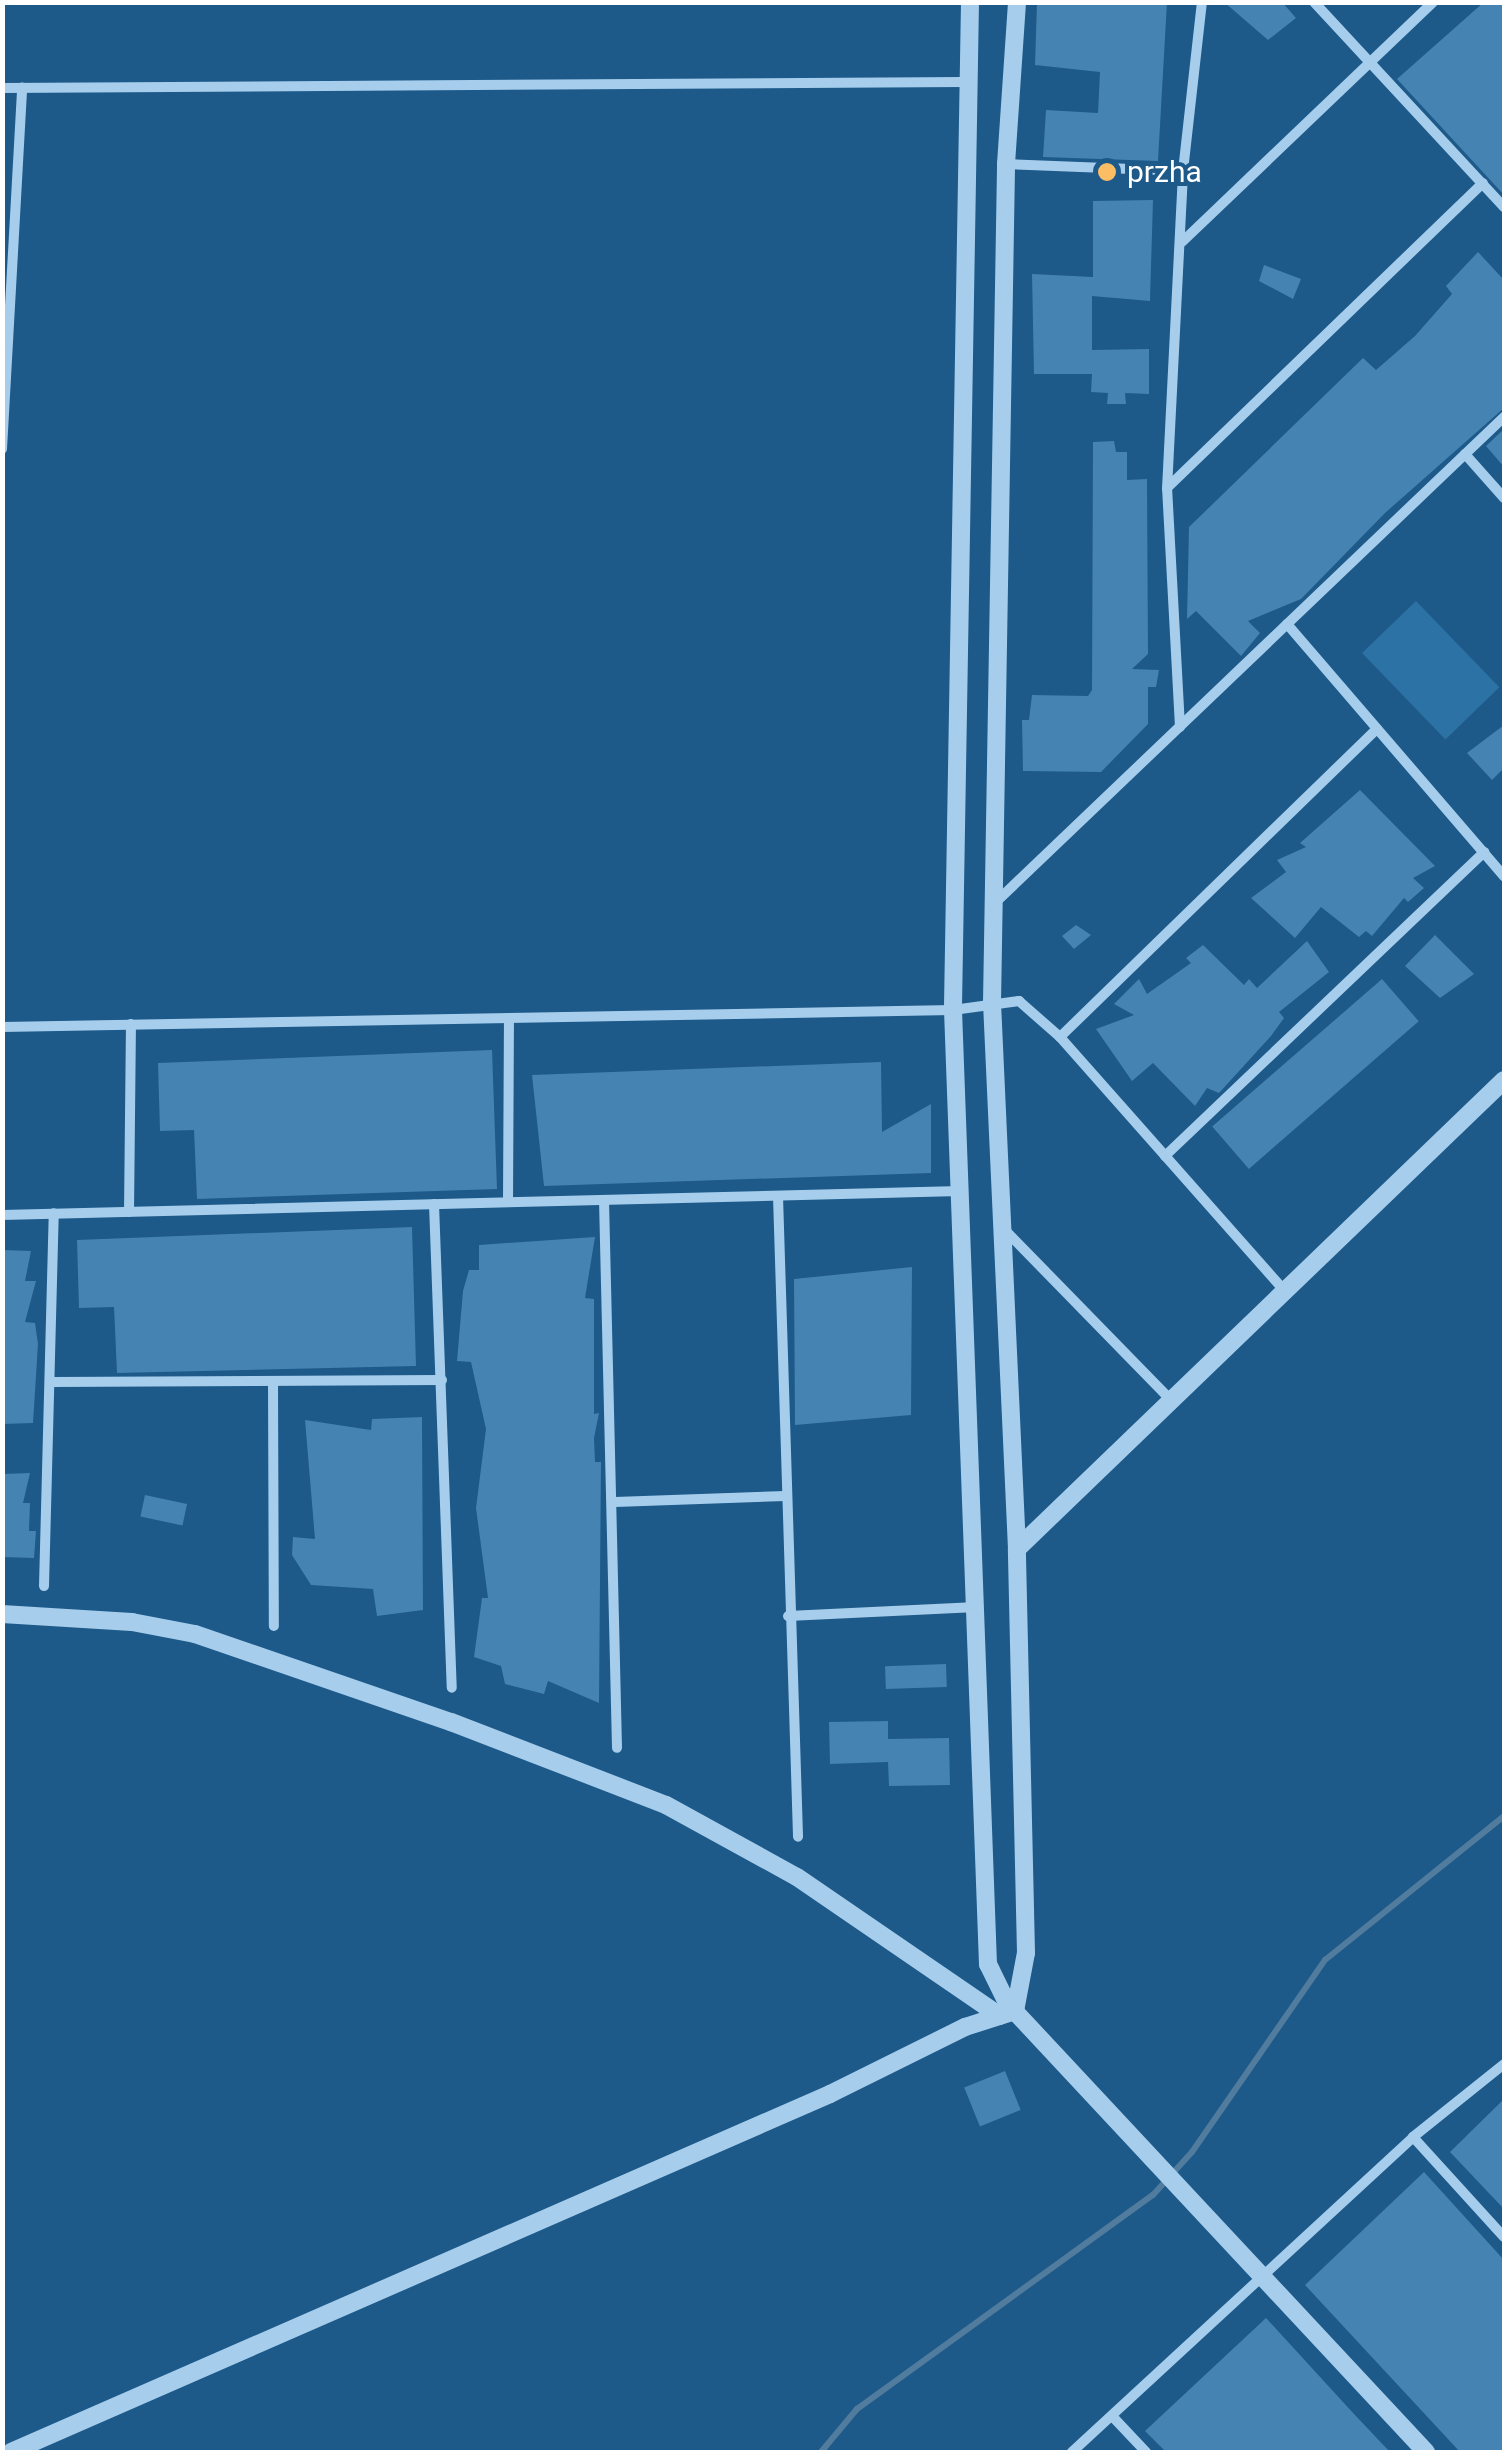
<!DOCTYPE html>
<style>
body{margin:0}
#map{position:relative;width:1507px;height:2455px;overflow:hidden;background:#1d5989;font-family:Roboto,sans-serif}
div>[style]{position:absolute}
.green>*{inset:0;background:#2d72a5;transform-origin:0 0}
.stream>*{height:6px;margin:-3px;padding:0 3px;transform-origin:3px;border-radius:3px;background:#517c9e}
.building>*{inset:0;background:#4583b2;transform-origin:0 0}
.minor>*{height:10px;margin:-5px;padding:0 5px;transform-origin:5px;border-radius:5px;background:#a6ceec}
.tertiary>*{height:18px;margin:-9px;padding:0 9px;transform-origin:9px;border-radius:9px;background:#a6ceec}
.dots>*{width:28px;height:28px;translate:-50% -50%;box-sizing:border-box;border:5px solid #1d5989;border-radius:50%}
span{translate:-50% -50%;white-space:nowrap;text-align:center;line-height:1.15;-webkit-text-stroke:8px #1d5989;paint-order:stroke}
.poi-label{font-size:30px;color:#fff}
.left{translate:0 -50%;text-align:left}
.frame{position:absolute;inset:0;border:5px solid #fff;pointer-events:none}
</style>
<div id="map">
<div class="green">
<div style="left:1416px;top:601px;width:120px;height:75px;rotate:46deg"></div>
</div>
<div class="stream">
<div style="left:821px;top:2452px;width:56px;rotate:-50.1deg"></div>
<div style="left:857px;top:2409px;width:365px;rotate:-35.9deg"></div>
<div style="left:1153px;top:2195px;width:58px;rotate:-47.8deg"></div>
<div style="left:1192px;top:2152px;width:234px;rotate:-55.3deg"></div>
<div style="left:1325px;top:1960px;width:230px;rotate:-38.8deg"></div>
</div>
<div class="building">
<div style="clip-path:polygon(1037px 2px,1167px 2px,1158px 161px,1043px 157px,1046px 110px,1098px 113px,1100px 72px,1035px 65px)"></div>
<div style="clip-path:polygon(1224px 2px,1282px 2px,1296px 18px,1268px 40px)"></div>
<div style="clip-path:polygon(1484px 2px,1504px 2px,1504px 195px,1397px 79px)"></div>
<div style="clip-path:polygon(1153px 200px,1150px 301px,1092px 296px,1092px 350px,1149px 349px,1149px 394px,1125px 393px,1126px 404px,1107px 404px,1108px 393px,1091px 392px,1092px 374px,1034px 374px,1032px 274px,1093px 277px,1093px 201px)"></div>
<div style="clip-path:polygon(1478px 252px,1504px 280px,1504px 408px,1385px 513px,1301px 599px,1248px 621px,1260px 633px,1241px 656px,1196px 611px,1187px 619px,1189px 527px,1363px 358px,1376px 370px,1415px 336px,1452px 294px,1446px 286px)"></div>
<div style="clip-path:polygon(1264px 265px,1301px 279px,1293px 299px,1259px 281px)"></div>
<div style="clip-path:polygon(1504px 429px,1504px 467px,1486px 446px)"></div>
<div style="clip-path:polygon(1114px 441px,1116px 452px,1127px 452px,1127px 480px,1147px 479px,1148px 654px,1132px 669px,1159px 670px,1156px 687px,1148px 687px,1148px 724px,1101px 772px,1023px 771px,1022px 720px,1029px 720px,1032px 695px,1088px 696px,1092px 690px,1093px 442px)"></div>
<div style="clip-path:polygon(1504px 725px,1504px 768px,1492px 780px,1467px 753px)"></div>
<div style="clip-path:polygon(1360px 790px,1435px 866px,1413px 878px,1424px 888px,1408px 902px,1404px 898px,1372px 936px,1366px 931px,1359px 937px,1321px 907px,1295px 938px,1251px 898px,1286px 872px,1277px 860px,1306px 847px,1300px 843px)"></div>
<div style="clip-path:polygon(1076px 925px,1091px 935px,1074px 949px,1062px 936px)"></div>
<div style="clip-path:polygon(1435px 935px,1474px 974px,1440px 998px,1405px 966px)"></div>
<div style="clip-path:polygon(1307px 941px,1329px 972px,1279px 1012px,1284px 1018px,1271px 1036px,1219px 1093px,1207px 1088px,1195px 1106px,1153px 1063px,1132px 1081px,1096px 1029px,1134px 1015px,1114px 1004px,1139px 979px,1147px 994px,1191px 963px,1186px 958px,1203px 945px,1244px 985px,1249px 979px,1257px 988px)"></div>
<div style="left:1382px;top:979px;width:56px;height:225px;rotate:49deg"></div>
<div style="clip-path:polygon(492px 1050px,497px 1189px,197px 1199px,194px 1130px,160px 1131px,158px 1063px)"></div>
<div style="clip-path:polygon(881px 1062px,882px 1132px,931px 1104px,931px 1173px,544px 1186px,532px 1075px)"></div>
<div style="clip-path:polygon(412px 1227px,416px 1366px,117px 1373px,114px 1307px,79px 1308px,77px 1240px)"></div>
<div style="clip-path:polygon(595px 1237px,585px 1298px,594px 1299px,594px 1414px,599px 1413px,594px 1438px,595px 1462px,601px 1462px,599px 1703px,548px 1681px,544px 1694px,505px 1684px,501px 1666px,474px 1657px,482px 1598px,488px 1598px,476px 1508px,486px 1429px,471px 1362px,457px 1361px,463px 1291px,469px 1270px,479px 1270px,479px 1245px)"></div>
<div style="clip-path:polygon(2px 1250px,31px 1251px,25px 1281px,36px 1281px,25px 1322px,35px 1323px,38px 1344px,33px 1423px,2px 1424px)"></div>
<div style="clip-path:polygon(912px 1267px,911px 1415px,795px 1425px,794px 1279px)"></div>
<div style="clip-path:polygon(422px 1417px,423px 1610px,377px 1616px,373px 1589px,311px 1585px,292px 1555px,293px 1537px,315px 1539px,305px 1420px,371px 1430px,372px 1419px)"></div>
<div style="clip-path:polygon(30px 1473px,23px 1503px,30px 1503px,29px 1531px,36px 1531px,34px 1558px,2px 1557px,2px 1474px)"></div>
<div style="left:145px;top:1495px;width:43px;height:22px;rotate:12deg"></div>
<div style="left:946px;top:1664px;width:23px;height:61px;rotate:88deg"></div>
<div style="clip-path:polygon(888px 1721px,888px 1739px,949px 1738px,950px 1785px,889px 1786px,888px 1762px,830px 1764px,829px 1722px)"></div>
<div style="left:1005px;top:2071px;width:42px;height:44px;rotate:68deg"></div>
<div style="clip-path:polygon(1504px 2099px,1504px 2209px,1450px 2152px)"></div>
<div style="clip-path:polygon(1424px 2172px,1504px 2260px,1504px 2452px,1460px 2452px,1305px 2285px)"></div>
<div style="clip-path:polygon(1266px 2318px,1354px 2414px,1390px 2452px,1166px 2452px,1145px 2431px)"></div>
</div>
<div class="minor">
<div style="left:1314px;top:2px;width:280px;rotate:47.2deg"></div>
<div style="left:2px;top:88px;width:962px;rotate:-0.36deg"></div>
<div style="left:1006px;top:164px;width:177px;rotate:2.3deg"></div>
<div style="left:1182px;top:242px;width:347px;rotate:-43.7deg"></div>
<div style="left:2px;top:449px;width:362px;rotate:-86.8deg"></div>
<div style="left:1465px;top:454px;width:59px;rotate:48.4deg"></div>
<div style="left:1167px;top:488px;width:439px;rotate:-44deg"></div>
<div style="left:1287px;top:624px;width:333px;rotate:49.3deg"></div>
<div style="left:1180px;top:727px;width:238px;rotate:-93.1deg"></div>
<div style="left:1167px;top:489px;width:318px;rotate:-87.1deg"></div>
<div style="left:1183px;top:171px;width:170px;rotate:-83.6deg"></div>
<div style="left:995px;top:903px;width:704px;rotate:-43.68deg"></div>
<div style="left:2px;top:1027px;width:951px;rotate:-1.02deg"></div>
<div style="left:953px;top:1010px;width:67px;rotate:-7.8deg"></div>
<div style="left:1019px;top:1001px;width:55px;rotate:41.3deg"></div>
<div style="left:1060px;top:1037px;width:338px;rotate:48.5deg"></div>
<div style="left:1060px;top:1037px;width:442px;rotate:-44.2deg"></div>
<div style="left:1165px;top:1156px;width:441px;rotate:-43.6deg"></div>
<div style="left:778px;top:1196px;width:641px;rotate:88.21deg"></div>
<div style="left:604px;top:1200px;width:548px;rotate:88.64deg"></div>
<div style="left:508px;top:1202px;width:184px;rotate:-89.7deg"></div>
<div style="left:434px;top:1204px;width:484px;rotate:87.9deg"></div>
<div style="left:129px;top:1212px;width:188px;rotate:-89.4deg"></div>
<div style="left:2px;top:1215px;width:959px;rotate:-1.43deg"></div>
<div style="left:1003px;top:1228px;width:240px;rotate:45.7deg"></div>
<div style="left:273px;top:1381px;width:245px;rotate:89.8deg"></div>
<div style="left:52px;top:1382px;width:390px;rotate:-0.3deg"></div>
<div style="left:615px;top:1502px;width:170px;rotate:-2deg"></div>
<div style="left:44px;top:1586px;width:373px;rotate:-88.5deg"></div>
<div style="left:788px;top:1616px;width:189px;rotate:-2.7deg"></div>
<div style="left:1413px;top:2137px;width:135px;rotate:47.7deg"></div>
<div style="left:1112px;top:2416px;width:50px;rotate:46.6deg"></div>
<div style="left:1072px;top:2452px;width:464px;rotate:-42.7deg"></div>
<div style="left:1413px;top:2137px;width:117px;rotate:-38.7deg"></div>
</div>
<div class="tertiary">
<div style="left:970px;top:2px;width:1008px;rotate:90.97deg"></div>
<div style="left:953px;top:1010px;width:955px;rotate:87.9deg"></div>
<div style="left:988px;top:1964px;width:43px;rotate:64deg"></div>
<div style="left:1007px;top:2003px;width:614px;rotate:46.98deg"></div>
<div style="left:1017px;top:1549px;width:676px;rotate:-43.92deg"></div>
<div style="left:2px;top:1614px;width:130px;rotate:3.5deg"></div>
<div style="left:132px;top:1622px;width:64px;rotate:10.8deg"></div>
<div style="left:195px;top:1634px;width:271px;rotate:19deg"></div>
<div style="left:451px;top:1722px;width:230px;rotate:21.1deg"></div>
<div style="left:666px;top:1805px;width:149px;rotate:28.8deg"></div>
<div style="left:797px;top:1877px;width:246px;rotate:34.4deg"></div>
<div style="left:1015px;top:2011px;width:59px;rotate:-79.3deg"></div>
<div style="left:1026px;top:1953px;width:404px;rotate:-91.3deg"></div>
<div style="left:1017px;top:1549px;width:547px;rotate:-92.62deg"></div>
<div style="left:992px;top:1003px;width:839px;rotate:-89.04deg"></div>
<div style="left:1006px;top:164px;width:162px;rotate:-86.1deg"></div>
<div style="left:11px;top:2452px;width:894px;rotate:-23.61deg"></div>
<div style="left:830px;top:2094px;width:151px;rotate:-26.4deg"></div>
<div style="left:965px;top:2027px;width:52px;rotate:-17.7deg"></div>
</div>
<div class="dots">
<div style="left:1107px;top:172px;background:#fcbd64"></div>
</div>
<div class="poi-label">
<span class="left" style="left:1127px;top:172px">przha</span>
</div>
<div class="frame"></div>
</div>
